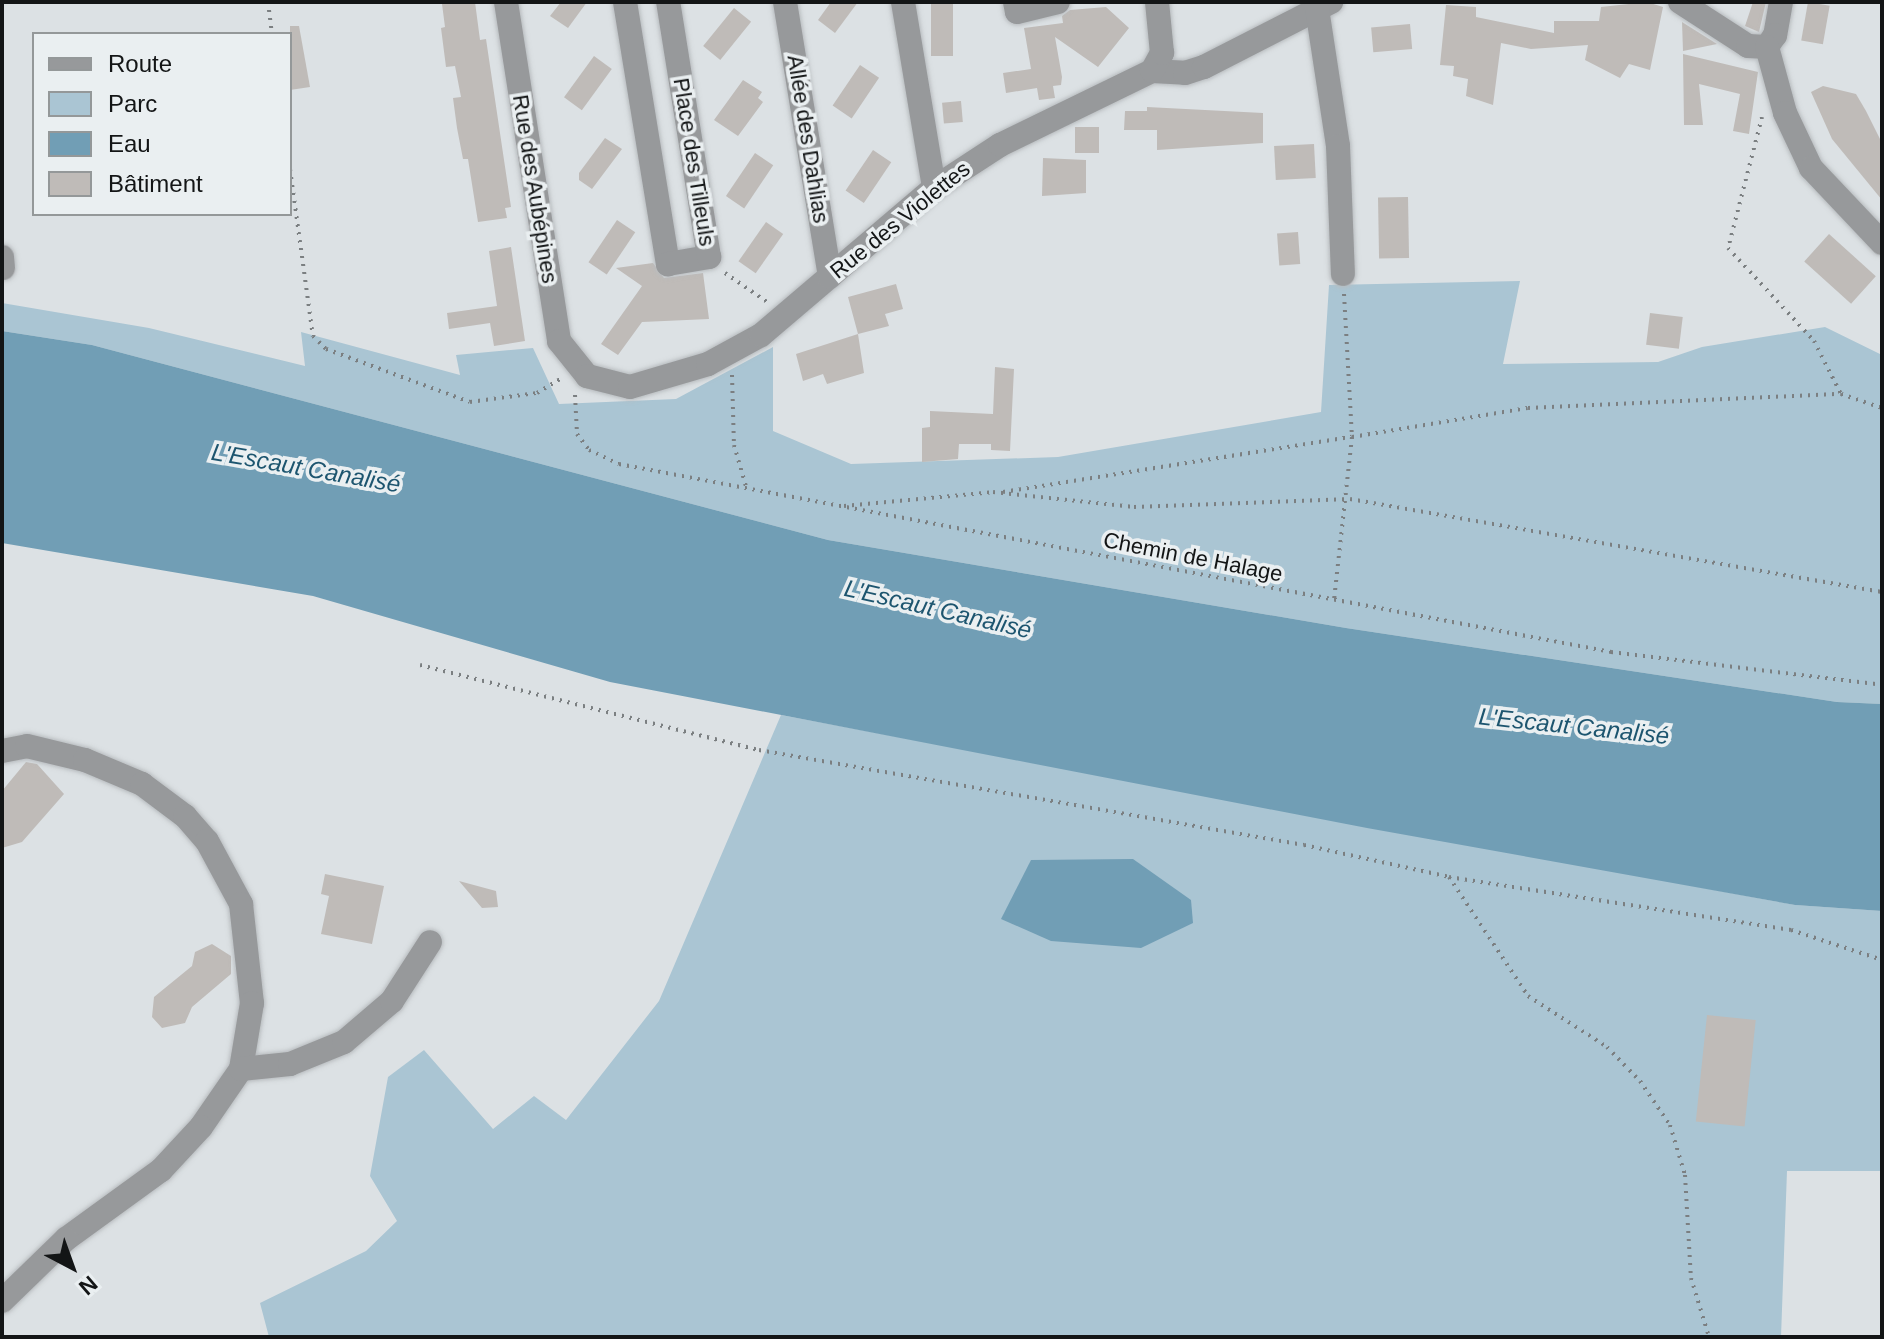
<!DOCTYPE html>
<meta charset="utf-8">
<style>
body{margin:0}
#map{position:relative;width:1884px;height:1339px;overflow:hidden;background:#dce1e4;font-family:Helvetica,sans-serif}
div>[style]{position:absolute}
.green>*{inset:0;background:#aac5d3}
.water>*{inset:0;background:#719eb5}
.building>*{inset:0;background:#bfbbb8;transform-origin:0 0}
.path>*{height:4px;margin-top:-2px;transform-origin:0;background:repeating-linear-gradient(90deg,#7b7f81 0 2px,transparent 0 8px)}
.roads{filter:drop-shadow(0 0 2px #b8bcbf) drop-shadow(0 0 2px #b8bcbf)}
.minor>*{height:24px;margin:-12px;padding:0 12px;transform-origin:12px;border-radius:12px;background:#97999b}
span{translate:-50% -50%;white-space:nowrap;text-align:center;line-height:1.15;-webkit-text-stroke:7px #eaeff1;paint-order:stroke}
.street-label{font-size:22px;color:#131516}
.water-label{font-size:24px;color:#1d556f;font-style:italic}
.frame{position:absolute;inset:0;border:4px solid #131516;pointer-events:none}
.legend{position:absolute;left:32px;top:32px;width:260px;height:184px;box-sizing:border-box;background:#eaeff1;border:2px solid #949899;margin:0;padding:10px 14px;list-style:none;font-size:24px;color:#131516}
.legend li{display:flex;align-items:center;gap:16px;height:40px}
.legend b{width:40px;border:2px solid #949899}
.north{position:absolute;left:32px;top:1227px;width:80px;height:80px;-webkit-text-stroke:6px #eaeff1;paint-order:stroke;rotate:139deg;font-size:22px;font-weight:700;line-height:32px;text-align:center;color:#131516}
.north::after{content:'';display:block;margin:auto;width:28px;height:36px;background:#131516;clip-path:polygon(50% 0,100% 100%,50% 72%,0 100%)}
</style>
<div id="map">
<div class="green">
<div style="clip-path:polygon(1520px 281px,1503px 364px,1658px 362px,1702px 347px,1825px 327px,1882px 355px,1882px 704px,1837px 702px,1346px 628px,828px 540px,92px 345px,2px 331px,2px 303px,149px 328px,305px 366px,301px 332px,460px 375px,456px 355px,533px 348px,559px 404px,676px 399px,773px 347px,773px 431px,851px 464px,1058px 457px,1321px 412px,1329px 285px)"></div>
<div style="clip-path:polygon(781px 715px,1795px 905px,1882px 911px,1882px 1171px,1787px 1171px,1781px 1337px,269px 1337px,260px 1303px,366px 1251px,397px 1221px,370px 1176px,388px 1077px,424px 1050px,493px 1129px,534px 1096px,566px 1120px,659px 1001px)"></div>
</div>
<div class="water">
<div style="clip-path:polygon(2px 331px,92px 345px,828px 540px,1346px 628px,1837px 702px,1882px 704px,1882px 911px,1795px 905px,1367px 828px,610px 682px,313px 596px,2px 543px)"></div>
<div style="clip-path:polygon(1133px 859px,1191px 900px,1193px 923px,1141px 948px,1051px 941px,1001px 919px,1031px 860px)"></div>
</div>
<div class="building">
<div style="clip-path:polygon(475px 2px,480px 40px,486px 39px,511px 207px,505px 208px,507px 218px,478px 222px,468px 159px,463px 159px,457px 128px,453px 98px,461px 97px,455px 66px,446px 67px,441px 28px,445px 27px,442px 4px)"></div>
<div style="clip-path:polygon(561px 2px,587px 2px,568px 28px,550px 16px)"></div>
<div style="clip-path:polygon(831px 2px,858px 2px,835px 33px,818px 20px)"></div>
<div style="left:931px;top:2px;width:22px;height:54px"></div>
<div style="clip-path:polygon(1647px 2px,1663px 7px,1650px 70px,1629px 64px,1620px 78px,1585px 60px,1588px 45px,1531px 49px,1501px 43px,1493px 105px,1466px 96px,1468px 79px,1453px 76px,1454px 66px,1440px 65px,1446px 5px,1476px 7px,1476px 17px,1554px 33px,1554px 21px,1599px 21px,1601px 7px)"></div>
<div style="clip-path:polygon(1753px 2px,1766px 2px,1759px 32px,1745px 26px)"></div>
<div style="left:1808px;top:2px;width:22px;height:39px;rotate:10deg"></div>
<div style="clip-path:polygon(1106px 7px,1129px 28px,1098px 67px,1055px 37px,1062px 77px,1061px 85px,1053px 86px,1055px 98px,1039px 100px,1037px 88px,1006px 93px,1003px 73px,1031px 69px,1024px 28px,1063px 23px,1062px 16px,1070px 10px)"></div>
<div style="left:734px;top:8px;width:22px;height:49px;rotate:39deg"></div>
<div style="clip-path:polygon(1682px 22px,1717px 44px,1683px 51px)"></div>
<div style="left:1410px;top:24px;width:25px;height:39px;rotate:85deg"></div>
<div style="clip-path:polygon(290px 26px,299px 26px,310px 87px,290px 90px)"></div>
<div style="clip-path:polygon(1683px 54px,1758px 72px,1749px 134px,1733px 131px,1740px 94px,1699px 84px,1703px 125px,1684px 125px)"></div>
<div style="left:594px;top:56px;width:22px;height:51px;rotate:36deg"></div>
<div style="left:860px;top:65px;width:23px;height:49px;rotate:34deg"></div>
<div style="clip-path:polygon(743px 80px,762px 92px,758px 98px,763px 102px,738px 136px,714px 120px)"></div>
<div style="clip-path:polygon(1823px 86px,1856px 94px,1866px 111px,1882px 143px,1882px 200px,1832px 139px,1811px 92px)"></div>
<div style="left:961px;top:101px;width:21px;height:19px;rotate:85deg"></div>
<div style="clip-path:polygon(1147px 107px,1263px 113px,1263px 143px,1157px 150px,1157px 130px,1124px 130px,1125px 111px,1147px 111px)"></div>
<div style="left:1075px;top:127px;width:24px;height:26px"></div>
<div style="clip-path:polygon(605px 138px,622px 149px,592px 189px,579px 180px,579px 173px)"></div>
<div style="left:1314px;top:144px;width:34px;height:40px;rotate:87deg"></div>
<div style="left:873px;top:150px;width:22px;height:49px;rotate:34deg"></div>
<div style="left:755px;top:153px;width:22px;height:52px;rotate:34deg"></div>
<div style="clip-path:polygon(1043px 158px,1086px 160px,1086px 193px,1042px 196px)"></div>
<div style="left:1408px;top:197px;width:61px;height:30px;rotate:89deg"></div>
<div style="left:617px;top:220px;width:22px;height:51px;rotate:34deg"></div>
<div style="left:766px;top:222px;width:21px;height:48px;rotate:35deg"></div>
<div style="left:1298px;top:232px;width:32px;height:21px;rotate:86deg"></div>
<div style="left:1829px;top:234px;width:63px;height:37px;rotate:42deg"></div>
<div style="clip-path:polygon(511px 247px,525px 341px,494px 346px,490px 323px,449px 329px,447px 313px,497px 306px,489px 251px)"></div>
<div style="clip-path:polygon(653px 263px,664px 278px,703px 273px,709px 319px,642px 322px,618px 355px,601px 344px,642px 286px,616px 268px)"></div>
<div style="clip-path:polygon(896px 284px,903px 309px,885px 314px,889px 326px,858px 334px,848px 297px)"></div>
<div style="left:1650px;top:313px;width:33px;height:32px;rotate:7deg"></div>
<div style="clip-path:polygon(858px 334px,864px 373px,827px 384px,823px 374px,803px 381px,796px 354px)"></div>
<div style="clip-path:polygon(995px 367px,1014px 369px,1010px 451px,991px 450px,991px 444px,959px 444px,958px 459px,922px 462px,922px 428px,930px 427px,930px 411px,993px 414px)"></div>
<div style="clip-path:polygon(26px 762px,37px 764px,64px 794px,22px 842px,2px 848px,2px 791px)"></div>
<div style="clip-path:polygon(325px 874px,384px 886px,372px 944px,321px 934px,329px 896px,321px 894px)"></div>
<div style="clip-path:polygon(459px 881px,496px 891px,498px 907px,482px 908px)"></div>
<div style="clip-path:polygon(212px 944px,231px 956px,231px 974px,192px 1007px,185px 1023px,162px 1028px,152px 1017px,154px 997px,192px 966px,195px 952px)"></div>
<div style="left:1707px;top:1015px;width:49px;height:107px;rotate:6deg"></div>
</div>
<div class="path">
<div style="left:268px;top:2px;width:32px;rotate:83deg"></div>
<div style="left:1762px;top:117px;width:135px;rotate:104.5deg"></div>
<div style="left:1728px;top:248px;width:127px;rotate:47.2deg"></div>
<div style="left:1814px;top:341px;width:59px;rotate:63deg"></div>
<div style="left:290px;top:169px;width:169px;rotate:82.2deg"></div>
<div style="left:313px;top:336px;width:18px;rotate:45deg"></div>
<div style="left:326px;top:349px;width:153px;rotate:20.2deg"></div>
<div style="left:470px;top:402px;width:68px;rotate:-7.7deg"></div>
<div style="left:537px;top:393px;width:29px;rotate:-31deg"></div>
<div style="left:725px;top:273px;width:51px;rotate:34.6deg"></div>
<div style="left:1344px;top:294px;width:143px;rotate:86.8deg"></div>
<div style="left:1352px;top:437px;width:178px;rotate:-9.4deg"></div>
<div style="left:1528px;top:408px;width:313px;rotate:-2.6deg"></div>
<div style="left:1841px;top:394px;width:43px;rotate:18.9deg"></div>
<div style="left:732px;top:375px;width:70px;rotate:88.4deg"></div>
<div style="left:734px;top:445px;width:47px;rotate:73.9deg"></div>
<div style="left:575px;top:395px;width:39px;rotate:87deg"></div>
<div style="left:577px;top:434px;width:20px;rotate:53deg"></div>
<div style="left:589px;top:450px;width:33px;rotate:25deg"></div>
<div style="left:619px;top:464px;width:1010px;rotate:10.73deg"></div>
<div style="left:1611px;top:652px;width:273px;rotate:6.9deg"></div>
<div style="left:993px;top:492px;width:142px;rotate:6.1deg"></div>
<div style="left:1134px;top:507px;width:216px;rotate:-2.1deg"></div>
<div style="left:1350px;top:499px;width:540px;rotate:9.92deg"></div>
<div style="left:1003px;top:492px;width:353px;rotate:-9deg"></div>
<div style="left:1352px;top:437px;width:164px;rotate:96.3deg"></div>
<div style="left:844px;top:506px;width:151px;rotate:-5.3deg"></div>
<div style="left:420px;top:665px;width:349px;rotate:14.1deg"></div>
<div style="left:759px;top:750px;width:553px;rotate:9.89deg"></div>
<div style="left:1304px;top:845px;width:148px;rotate:12.4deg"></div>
<div style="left:1449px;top:877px;width:346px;rotate:8.8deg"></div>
<div style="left:1791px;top:930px;width:96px;rotate:18.2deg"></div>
<div style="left:1449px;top:877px;width:143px;rotate:56.4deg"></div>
<div style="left:1528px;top:996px;width:94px;rotate:32.8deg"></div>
<div style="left:1607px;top:1047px;width:47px;rotate:45.9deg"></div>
<div style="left:1640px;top:1081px;width:53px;rotate:55.7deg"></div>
<div style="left:1670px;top:1125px;width:52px;rotate:73.3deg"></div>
<div style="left:1685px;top:1175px;width:103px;rotate:86.7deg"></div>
<div style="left:1691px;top:1278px;width:62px;rotate:73deg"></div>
</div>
<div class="roads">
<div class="minor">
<div style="left:506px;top:2px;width:343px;rotate:81.1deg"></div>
<div style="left:559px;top:341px;width:45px;rotate:51.3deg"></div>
<div style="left:587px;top:376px;width:44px;rotate:14.3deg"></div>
<div style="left:630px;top:387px;width:81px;rotate:-16.4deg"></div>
<div style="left:708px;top:364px;width:60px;rotate:-28.7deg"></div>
<div style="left:761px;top:335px;width:227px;rotate:-40.4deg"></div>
<div style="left:934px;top:188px;width:79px;rotate:-33.1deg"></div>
<div style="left:1000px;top:145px;width:169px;rotate:-26deg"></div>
<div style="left:1152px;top:71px;width:33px;rotate:3deg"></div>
<div style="left:1185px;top:73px;width:20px;rotate:-18deg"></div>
<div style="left:1204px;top:67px;width:143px;rotate:-27.1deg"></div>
<div style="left:625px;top:2px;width:266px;rotate:80.7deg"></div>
<div style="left:668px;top:264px;width:42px;rotate:-9.7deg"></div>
<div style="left:709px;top:257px;width:258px;rotate:-99.1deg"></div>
<div style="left:785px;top:2px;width:278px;rotate:80.7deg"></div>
<div style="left:903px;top:2px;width:189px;rotate:80.5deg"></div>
<div style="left:1015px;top:2px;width:10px;rotate:79deg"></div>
<div style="left:1017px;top:12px;width:42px;rotate:-13.7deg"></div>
<div style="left:1316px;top:2px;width:146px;rotate:81.3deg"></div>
<div style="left:1338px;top:146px;width:128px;rotate:87.8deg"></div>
<div style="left:1680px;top:2px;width:81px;rotate:32.9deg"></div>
<div style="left:1748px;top:46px;width:19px;rotate:3deg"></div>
<div style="left:1781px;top:2px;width:34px;rotate:100deg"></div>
<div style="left:1775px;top:35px;width:14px;rotate:124deg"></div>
<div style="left:1767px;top:47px;width:68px;rotate:74.7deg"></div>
<div style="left:1785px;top:113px;width:61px;rotate:64.7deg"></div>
<div style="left:1811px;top:168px;width:103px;rotate:46.6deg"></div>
<div style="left:1152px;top:71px;width:21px;rotate:-61deg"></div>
<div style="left:1162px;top:53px;width:51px;rotate:-95.6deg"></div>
<div style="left:2px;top:257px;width:11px;rotate:85deg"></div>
<div style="left:2px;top:751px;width:25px;rotate:-11deg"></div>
<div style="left:27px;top:746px;width:60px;rotate:13.6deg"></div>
<div style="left:85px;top:760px;width:62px;rotate:22.8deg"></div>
<div style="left:142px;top:784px;width:54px;rotate:36.7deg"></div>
<div style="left:185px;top:816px;width:33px;rotate:49deg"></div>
<div style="left:207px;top:841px;width:72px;rotate:61.6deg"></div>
<div style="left:241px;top:904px;width:100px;rotate:83.7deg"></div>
<div style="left:252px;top:1003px;width:67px;rotate:99.5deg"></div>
<div style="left:241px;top:1069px;width:70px;rotate:124.6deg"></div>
<div style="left:201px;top:1127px;width:59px;rotate:132.9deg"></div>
<div style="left:161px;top:1170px;width:117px;rotate:144deg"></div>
<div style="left:66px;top:1239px;width:89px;rotate:135.9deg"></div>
<div style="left:241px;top:1069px;width:49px;rotate:-5.8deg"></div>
<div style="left:290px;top:1064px;width:58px;rotate:-22.2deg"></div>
<div style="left:344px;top:1042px;width:63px;rotate:-40.5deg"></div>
<div style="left:392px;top:1001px;width:70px;rotate:-57.2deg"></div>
</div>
</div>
<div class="street-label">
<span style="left:808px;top:139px;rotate:81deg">Allée des Dahlias</span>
<span style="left:694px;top:162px;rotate:81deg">Place des Tilleuls</span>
<span style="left:535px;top:189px;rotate:81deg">Rue des Aubépines</span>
<span style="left:900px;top:220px;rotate:-39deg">Rue des Violettes</span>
<span style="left:1193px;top:557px;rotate:11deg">Chemin de Halage</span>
</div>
<div class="water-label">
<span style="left:306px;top:468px;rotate:10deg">L'Escaut Canalisé</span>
<span style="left:938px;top:609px;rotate:13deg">L'Escaut Canalisé</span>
<span style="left:1574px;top:726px;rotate:6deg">L'Escaut Canalisé</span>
</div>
<div class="frame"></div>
<ul class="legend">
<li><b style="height:10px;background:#97999b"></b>Route</li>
<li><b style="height:22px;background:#aac5d3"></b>Parc</li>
<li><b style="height:22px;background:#719eb5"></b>Eau</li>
<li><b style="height:22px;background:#bfbbb8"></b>Bâtiment</li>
</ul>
<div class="north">N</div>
</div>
